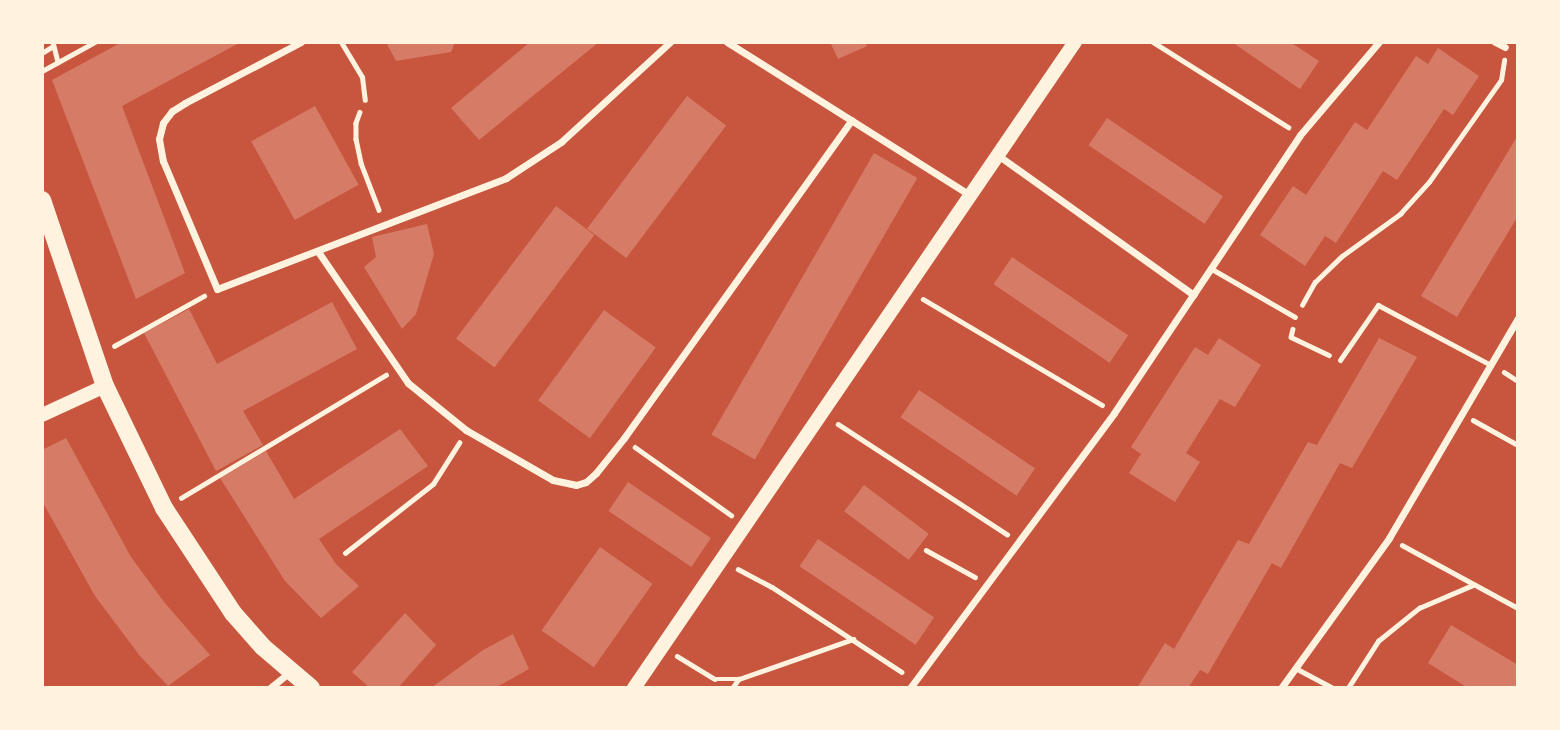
<!DOCTYPE html>
<style>
body{margin:0}
#map{position:relative;width:1560px;height:730px;overflow:hidden;background:#c8553d;font-family:Arial,sans-serif}
div>[style]{position:absolute}
.building>*{inset:0;background:#d67c66;transform-origin:0 0}
.path>*{height:4.5px;margin:-2.25px;padding:0 2.25px;transform-origin:2.25px;border-radius:2.25px;background:#fff3e0}
.service>*{height:5px;margin:-2.5px;padding:0 2.5px;transform-origin:2.5px;border-radius:2.5px;background:#fff3e0}
.minor>*{height:7px;margin:-3.5px;padding:0 3.5px;transform-origin:3.5px;border-radius:3.5px;background:#fff3e0}
.secondary>*{height:14px;margin:-7px;padding:0 7px;transform-origin:7px;border-radius:7px;background:#fff3e0}
.primary>*{height:18px;margin:-9px;padding:0 9px;transform-origin:9px;border-radius:9px;background:#fff3e0}
span{translate:-50% -50%;white-space:nowrap;text-align:center;line-height:1.15;-webkit-text-stroke:5px #fff3e0;paint-order:stroke}
.frame{position:absolute;inset:0;border:44px solid #fff3e0;pointer-events:none}
</style>
<div id="map">
<div class="building">
<div style="clip-path:polygon(122px 42px,241px 42px,122px 106px,185px 273px,136px 299px,52px 80px)"></div>
<div style="clip-path:polygon(386px 42px,455px 42px,451px 52px,396px 61px)"></div>
<div style="clip-path:polygon(530px 42px,599px 42px,479px 140px,451px 108px)"></div>
<div style="clip-path:polygon(830px 42px,865px 42px,867px 46px,838px 59px)"></div>
<div style="clip-path:polygon(1232px 42px,1290px 42px,1319px 61px,1300px 89px)"></div>
<div style="clip-path:polygon(1438px 48px,1479px 76px,1453px 115px,1444px 109px,1397px 180px,1383px 171px,1336px 243px,1325px 236px,1305px 266px,1260px 235px,1293px 186px,1306px 195px,1355px 122px,1367px 130px,1416px 56px,1428px 64px)"></div>
<div style="left:687px;top:96px;width:49px;height:166px;rotate:37deg"></div>
<div style="left:315px;top:106px;width:90px;height:73px;rotate:61deg"></div>
<div style="left:1107px;top:118px;width:140px;height:33px;rotate:34deg"></div>
<div style="clip-path:polygon(1518px 135px,1518px 216px,1457px 317px,1421px 296px)"></div>
<div style="left:874px;top:153px;width:50px;height:325px;rotate:30deg"></div>
<div style="left:556px;top:206px;width:48px;height:166px;rotate:37deg"></div>
<div style="clip-path:polygon(427px 224px,434px 254px,416px 314px,402px 329px,364px 267px,376px 257px,372px 237px)"></div>
<div style="left:1012px;top:257px;width:140px;height:33px;rotate:34deg"></div>
<div style="clip-path:polygon(332px 302px,357px 349px,243px 411px,263px 445px,216px 471px,144px 333px,189px 309px,217px 364px)"></div>
<div style="left:604px;top:310px;width:64px;height:112px;rotate:36deg"></div>
<div style="clip-path:polygon(1219px 338px,1261px 365px,1235px 407px,1220px 399px,1186px 453px,1200px 462px,1175px 502px,1129px 473px,1141px 454px,1131px 447px,1195px 347px,1208px 355px)"></div>
<div style="clip-path:polygon(1379px 338px,1417px 357px,1352px 468px,1340px 463px,1281px 568px,1272px 563px,1208px 674px,1200px 670px,1188px 688px,1137px 688px,1165px 643px,1174px 649px,1238px 540px,1249px 544px,1308px 442px,1317px 445px)"></div>
<div style="left:919px;top:390px;width:140px;height:33px;rotate:34deg"></div>
<div style="clip-path:polygon(400px 429px,428px 466px,319px 539px,336px 564px,359px 586px,321px 618px,285px 581px,220px 478px,266px 451px,294px 499px)"></div>
<div style="clip-path:polygon(66px 438px,131px 557px,164px 602px,210px 655px,168px 686px,140px 656px,95px 596px,42px 501px,42px 450px)"></div>
<div style="left:628px;top:482px;width:100px;height:35px;rotate:34deg"></div>
<div style="left:864px;top:485px;width:81px;height:33px;rotate:37deg"></div>
<div style="left:818px;top:539px;width:140px;height:33px;rotate:34deg"></div>
<div style="left:600px;top:547px;width:64px;height:102px;rotate:35deg"></div>
<div style="clip-path:polygon(405px 613px,436px 645px,398px 688px,370px 688px,352px 672px)"></div>
<div style="clip-path:polygon(1451px 625px,1518px 665px,1518px 688px,1468px 688px,1428px 663px)"></div>
<div style="clip-path:polygon(513px 634px,529px 669px,495px 688px,431px 688px,483px 650px)"></div>
</div>
<div class="path">
<div style="left:53px;top:42px;width:21px;rotate:76deg"></div>
<div style="left:1153px;top:42px;width:160px;rotate:32.2deg"></div>
<div style="left:42px;top:53px;width:13px;rotate:-32deg"></div>
<div style="left:42px;top:71px;width:60px;rotate:-28.7deg"></div>
<div style="left:360px;top:112px;width:12px;rotate:110deg"></div>
<div style="left:356px;top:123px;width:16px;rotate:90deg"></div>
<div style="left:356px;top:139px;width:25px;rotate:78deg"></div>
<div style="left:361px;top:163px;width:50px;rotate:69deg"></div>
<div style="left:923px;top:299px;width:208px;rotate:30.6deg"></div>
<div style="left:1302px;top:305px;width:26px;rotate:-61deg"></div>
<div style="left:1315px;top:282px;width:37px;rotate:-44deg"></div>
<div style="left:1342px;top:256px;width:72px;rotate:-35.9deg"></div>
<div style="left:1400px;top:214px;width:43px;rotate:-47.8deg"></div>
<div style="left:1429px;top:182px;width:125px;rotate:-54.8deg"></div>
<div style="left:1501px;top:80px;width:20px;rotate:-81deg"></div>
<div style="left:1293px;top:329px;width:8px;rotate:104deg"></div>
<div style="left:1291px;top:337px;width:42px;rotate:25.3deg"></div>
<div style="left:114px;top:346px;width:103px;rotate:-29.1deg"></div>
<div style="left:1504px;top:372px;width:17px;rotate:33deg"></div>
<div style="left:1473px;top:420px;width:51px;rotate:29.1deg"></div>
<div style="left:838px;top:424px;width:202px;rotate:33.1deg"></div>
<div style="left:635px;top:447px;width:118px;rotate:35.3deg"></div>
<div style="left:181px;top:498px;width:239px;rotate:-31deg"></div>
<div style="left:1402px;top:545px;width:132px;rotate:28.5deg"></div>
<div style="left:926px;top:550px;width:56px;rotate:28.9deg"></div>
<div style="left:345px;top:553px;width:112px;rotate:-38.1deg"></div>
<div style="left:433px;top:484px;width:49px;rotate:-57.6deg"></div>
<div style="left:738px;top:569px;width:38px;rotate:28deg"></div>
<div style="left:772px;top:587px;width:155px;rotate:33.2deg"></div>
<div style="left:677px;top:656px;width:44px;rotate:31.2deg"></div>
<div style="left:715px;top:679px;width:24px"></div>
<div style="left:739px;top:679px;width:11px;rotate:124deg"></div>
<div style="left:739px;top:679px;width:121px;rotate:-19.3deg"></div>
<div style="left:1348px;top:688px;width:56px;rotate:-57.4deg"></div>
<div style="left:1378px;top:641px;width:53px;rotate:-38.8deg"></div>
<div style="left:1419px;top:608px;width:59px;rotate:-23.1deg"></div>
</div>
<div class="service">
<div style="left:341px;top:42px;width:41px;rotate:59deg"></div>
<div style="left:362px;top:77px;width:23px;rotate:83deg"></div>
<div style="left:1210px;top:268px;width:98px;rotate:30deg"></div>
<div style="left:1340px;top:360px;width:67px;rotate:-55.4deg"></div>
<div style="left:1378px;top:305px;width:128px;rotate:28deg"></div>
<div style="left:1297px;top:669px;width:40px;rotate:28deg"></div>
</div>
<div class="minor">
<div style="left:301px;top:42px;width:131px;rotate:152.3deg"></div>
<div style="left:185px;top:103px;width:15px;rotate:148deg"></div>
<div style="left:172px;top:111px;width:15px;rotate:127deg"></div>
<div style="left:163px;top:123px;width:16px;rotate:104deg"></div>
<div style="left:159px;top:139px;width:22px;rotate:80deg"></div>
<div style="left:163px;top:161px;width:139px;rotate:67.1deg"></div>
<div style="left:217px;top:289px;width:310px;rotate:-21deg"></div>
<div style="left:506px;top:178px;width:66px;rotate:-33.2deg"></div>
<div style="left:561px;top:142px;width:148px;rotate:-42.5deg"></div>
<div style="left:727px;top:42px;width:287px;rotate:32.2deg"></div>
<div style="left:1495px;top:42px;width:11px;rotate:27deg"></div>
<div style="left:999px;top:156px;width:239px;rotate:35.5deg"></div>
<div style="left:319px;top:253px;width:158px;rotate:55.6deg"></div>
<div style="left:408px;top:383px;width:75px;rotate:39deg"></div>
<div style="left:466px;top:430px;width:100px;rotate:29.9deg"></div>
<div style="left:553px;top:480px;width:24px;rotate:12deg"></div>
<div style="left:576px;top:485px;width:10px;rotate:-17deg"></div>
<div style="left:586px;top:482px;width:13px;rotate:-42deg"></div>
<div style="left:596px;top:473px;width:45px;rotate:-51.3deg"></div>
<div style="left:624px;top:438px;width:391px;rotate:-54.4deg"></div>
<div style="left:270px;top:688px;width:26px;rotate:-39deg"></div>
<div style="left:910px;top:688px;width:342px;rotate:-53.4deg"></div>
<div style="left:1114px;top:413px;width:334px;rotate:-56.2deg"></div>
<div style="left:1300px;top:135px;width:122px;rotate:-49.7deg"></div>
<div style="left:1281px;top:688px;width:185px;rotate:-54.2deg"></div>
<div style="left:1389px;top:538px;width:255px;rotate:-59.6deg"></div>
</div>
<div class="secondary">
<div style="left:42px;top:415px;width:69px;rotate:-24.7deg"></div>
<div style="left:634px;top:688px;width:782px;rotate:-55.68deg"></div>
</div>
<div class="primary">
<div style="left:42px;top:200px;width:196px;rotate:71.3deg"></div>
<div style="left:105px;top:386px;width:136px;rotate:64.2deg"></div>
<div style="left:164px;top:508px;width:126px;rotate:56.7deg"></div>
<div style="left:233px;top:613px;width:45px;rotate:48.6deg"></div>
<div style="left:263px;top:647px;width:63px;rotate:40.5deg"></div>
</div>
<div class="frame"></div>
</div>
